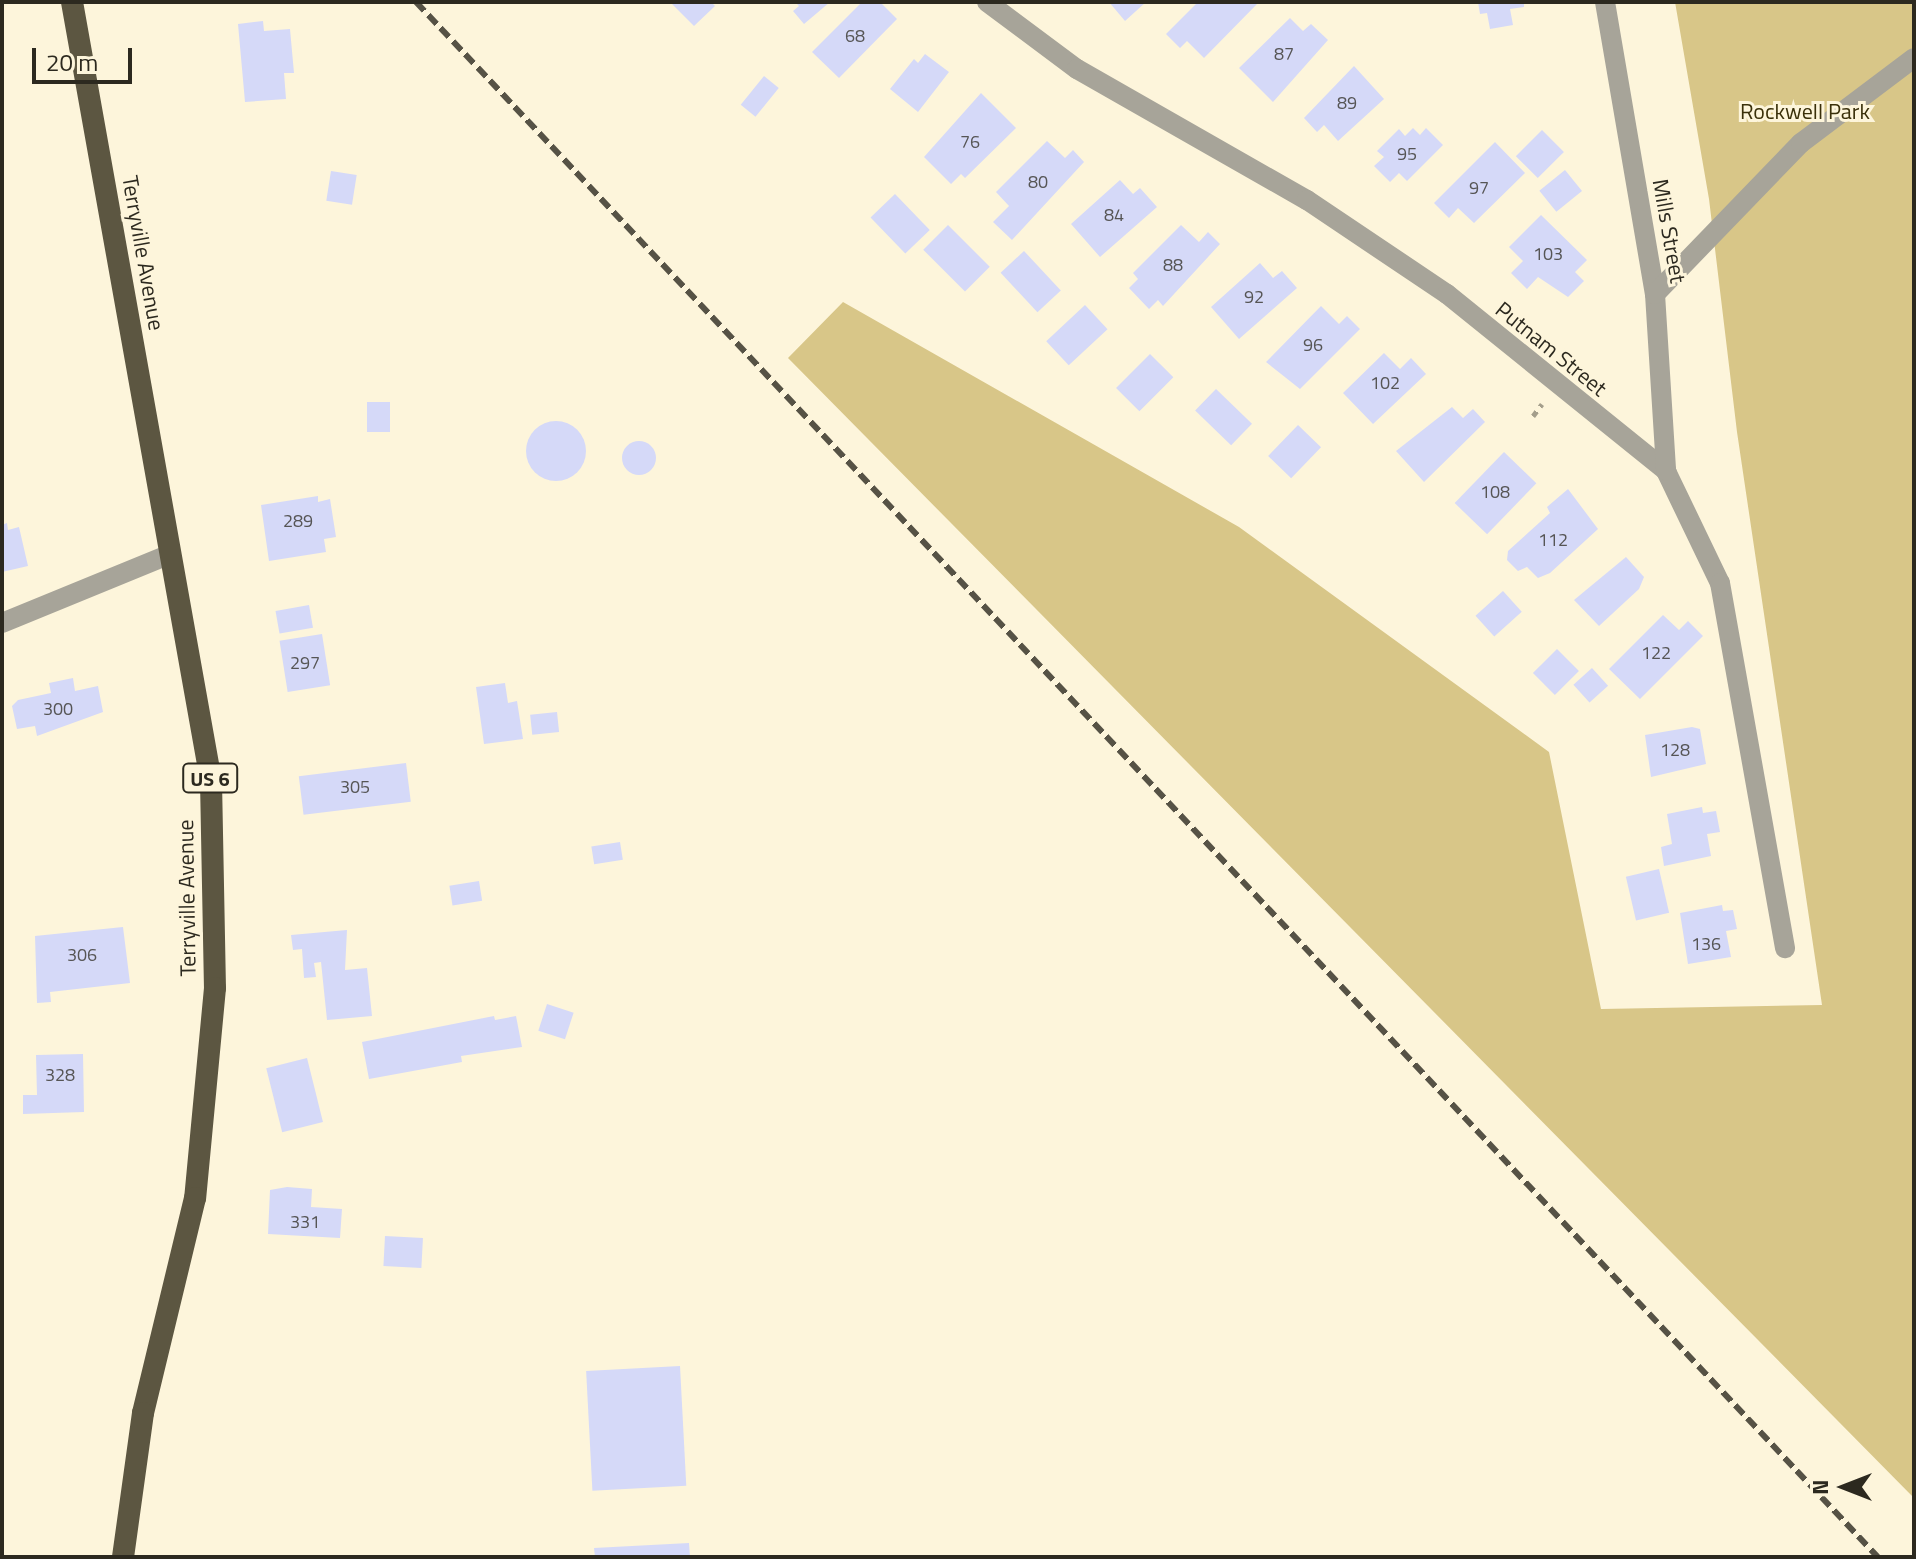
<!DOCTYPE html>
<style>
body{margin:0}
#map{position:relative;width:1916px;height:1559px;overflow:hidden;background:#fdf5db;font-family:"Titillium Web",sans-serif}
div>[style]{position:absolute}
.green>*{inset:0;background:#d8c688}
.building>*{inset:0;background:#d5d9f8;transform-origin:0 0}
.round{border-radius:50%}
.path>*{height:5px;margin-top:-2.5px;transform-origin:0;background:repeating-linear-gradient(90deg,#a49e8b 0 6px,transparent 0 12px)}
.minor>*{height:20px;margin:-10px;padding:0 10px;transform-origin:10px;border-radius:10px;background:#a7a499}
.trunk>*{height:22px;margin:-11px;padding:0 11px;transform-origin:11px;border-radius:11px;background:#5c5641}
.rail>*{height:6px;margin-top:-3px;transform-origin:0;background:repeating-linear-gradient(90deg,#565245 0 12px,transparent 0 18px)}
span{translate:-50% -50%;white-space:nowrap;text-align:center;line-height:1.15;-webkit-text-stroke:6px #fdf5db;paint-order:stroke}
.number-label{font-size:18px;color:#565555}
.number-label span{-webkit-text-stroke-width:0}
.shield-label span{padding:2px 6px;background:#fdf5db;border:2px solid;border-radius:6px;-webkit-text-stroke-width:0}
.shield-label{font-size:20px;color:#2c291f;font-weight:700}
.park-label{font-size:22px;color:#3a300a}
.street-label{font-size:22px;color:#2c291f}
.frame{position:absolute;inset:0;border:4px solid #2c291f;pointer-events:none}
.north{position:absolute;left:1804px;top:1447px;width:80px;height:80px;-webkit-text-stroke:6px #fdf5db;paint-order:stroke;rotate:270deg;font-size:22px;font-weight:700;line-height:32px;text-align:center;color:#2c291f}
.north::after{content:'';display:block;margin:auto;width:28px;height:36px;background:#2c291f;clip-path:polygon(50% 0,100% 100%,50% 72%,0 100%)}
.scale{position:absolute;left:32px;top:48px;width:100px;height:36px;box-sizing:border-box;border:4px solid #2c291f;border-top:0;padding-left:10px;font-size:24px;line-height:28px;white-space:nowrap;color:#2c291f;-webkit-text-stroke:6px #fdf5db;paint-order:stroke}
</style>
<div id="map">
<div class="green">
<div style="clip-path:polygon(1675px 2px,1914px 2px,1914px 1498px,788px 358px,843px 302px,1239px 527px,1549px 752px,1601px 1009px,1822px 1005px,1737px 432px,1709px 199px)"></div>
</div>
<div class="building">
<div style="clip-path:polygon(670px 2px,711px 2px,715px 6px,694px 26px)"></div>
<div style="clip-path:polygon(795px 2px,830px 2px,804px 24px,793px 11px,799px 6px)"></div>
<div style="clip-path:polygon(862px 2px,880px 2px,897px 19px,839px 78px,812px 52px)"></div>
<div style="clip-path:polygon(1109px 2px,1146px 2px,1125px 21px)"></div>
<div style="clip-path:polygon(1198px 2px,1259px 2px,1204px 58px,1187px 41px,1180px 48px,1166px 34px)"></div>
<div style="clip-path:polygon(1478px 2px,1524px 2px,1524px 7px,1510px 9px,1513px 25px,1490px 29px,1487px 13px,1480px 14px)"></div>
<div style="clip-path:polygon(1290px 18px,1303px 31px,1311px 24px,1328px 40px,1273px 102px,1239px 68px)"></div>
<div style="clip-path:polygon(263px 21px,264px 31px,290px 29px,294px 73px,284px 73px,286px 99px,245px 102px,238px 24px)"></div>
<div style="clip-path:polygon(925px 54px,949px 72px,918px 112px,890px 89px,914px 59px,918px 63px)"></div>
<div style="clip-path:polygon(1354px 66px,1384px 99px,1338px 141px,1324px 125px,1317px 132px,1304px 118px)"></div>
<div style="left:764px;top:76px;width:19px;height:37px;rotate:39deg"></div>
<div style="clip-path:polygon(981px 93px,1016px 128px,965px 178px,961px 174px,951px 184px,924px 157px)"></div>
<div style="clip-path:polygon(1413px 128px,1420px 135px,1426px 128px,1443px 145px,1407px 181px,1399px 173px,1390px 182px,1374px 166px,1384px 157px,1377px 151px,1399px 129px,1405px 136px)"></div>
<div style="left:1542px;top:130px;width:31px;height:37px;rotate:45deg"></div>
<div style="clip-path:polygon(1047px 141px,1065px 158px,1073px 150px,1084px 162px,1012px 240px,993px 222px,1009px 206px,996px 192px)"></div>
<div style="clip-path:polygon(1495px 142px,1525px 173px,1474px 223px,1458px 208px,1449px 218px,1434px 203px)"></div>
<div style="left:1565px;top:170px;width:27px;height:33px;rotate:51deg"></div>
<div style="left:331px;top:171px;width:26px;height:30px;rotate:9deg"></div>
<div style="clip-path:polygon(1120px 180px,1133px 194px,1140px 188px,1157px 207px,1100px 257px,1071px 224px)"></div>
<div style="left:895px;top:194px;width:50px;height:34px;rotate:46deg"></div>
<div style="clip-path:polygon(1541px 215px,1587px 260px,1575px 272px,1584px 281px,1568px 297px,1538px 277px,1527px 289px,1511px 273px,1523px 261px,1509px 247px)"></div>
<div style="left:948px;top:225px;width:59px;height:35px;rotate:45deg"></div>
<div style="clip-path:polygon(1181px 225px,1199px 242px,1208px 232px,1220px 244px,1163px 306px,1158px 300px,1149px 309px,1129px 288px,1138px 279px,1133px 273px)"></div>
<div style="left:1024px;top:251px;width:54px;height:32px;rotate:47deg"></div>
<div style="clip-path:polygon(1260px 263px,1273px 278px,1282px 271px,1297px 288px,1239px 339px,1211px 307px)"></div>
<div style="left:1085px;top:305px;width:33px;height:53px;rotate:47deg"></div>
<div style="clip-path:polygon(1321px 306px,1339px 324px,1347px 316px,1360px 329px,1300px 389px,1266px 362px)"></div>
<div style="clip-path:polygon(1384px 353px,1400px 369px,1411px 358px,1426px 374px,1373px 424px,1343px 393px)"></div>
<div style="left:1150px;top:354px;width:33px;height:48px;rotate:45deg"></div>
<div style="left:1216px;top:389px;width:50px;height:30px;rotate:44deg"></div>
<div style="left:367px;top:402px;width:23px;height:30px"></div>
<div style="clip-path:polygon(1452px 407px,1463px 418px,1473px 409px,1485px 422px,1424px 482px,1396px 451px)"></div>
<div class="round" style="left:526px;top:421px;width:60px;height:60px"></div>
<div style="left:1298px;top:425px;width:32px;height:43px;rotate:44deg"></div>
<div class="round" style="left:622px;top:441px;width:34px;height:34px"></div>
<div style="left:1504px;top:452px;width:45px;height:71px;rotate:44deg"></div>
<div style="clip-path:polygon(1568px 489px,1598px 529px,1550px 573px,1538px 578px,1527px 567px,1518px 571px,1507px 560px,1508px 551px,1550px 513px,1547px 507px)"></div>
<div style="clip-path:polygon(318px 496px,318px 502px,330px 499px,336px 537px,324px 539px,326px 552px,269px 561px,261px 505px)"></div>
<div style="clip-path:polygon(7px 523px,8px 530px,19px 527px,28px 566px,2px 572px,2px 525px)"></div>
<div style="clip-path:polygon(1626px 557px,1644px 577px,1639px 589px,1599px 626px,1574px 600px)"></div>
<div style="left:1503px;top:591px;width:28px;height:37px;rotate:48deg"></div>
<div style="left:309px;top:605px;width:23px;height:34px;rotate:80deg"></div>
<div style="clip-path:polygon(1663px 615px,1679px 630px,1688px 621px,1703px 636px,1640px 699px,1609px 669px)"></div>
<div style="left:322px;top:634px;width:52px;height:43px;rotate:81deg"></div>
<div style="left:1557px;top:649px;width:31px;height:34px;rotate:45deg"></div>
<div style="left:1592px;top:668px;width:24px;height:25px;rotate:48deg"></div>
<div style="clip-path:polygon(73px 678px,75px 691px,98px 686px,103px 712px,37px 736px,35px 726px,17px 729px,12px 706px,18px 700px,51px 693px,49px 683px)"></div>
<div style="clip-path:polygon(505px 683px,508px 703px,517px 701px,523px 739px,484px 744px,476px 687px)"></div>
<div style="left:557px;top:712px;width:20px;height:27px;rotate:84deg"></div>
<div style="clip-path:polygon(1692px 727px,1700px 729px,1706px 764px,1651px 777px,1645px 735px)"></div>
<div style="left:406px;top:763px;width:39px;height:108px;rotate:83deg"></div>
<div style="clip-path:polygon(1702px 807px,1703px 813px,1716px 811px,1720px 832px,1707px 834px,1711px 856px,1664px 866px,1661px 847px,1672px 844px,1667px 814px)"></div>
<div style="left:620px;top:842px;width:18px;height:29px;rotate:81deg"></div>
<div style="left:1659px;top:869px;width:45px;height:34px;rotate:77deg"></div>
<div style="left:479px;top:881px;width:20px;height:30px;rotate:81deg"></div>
<div style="clip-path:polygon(1722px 905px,1723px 911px,1733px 910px,1737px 929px,1726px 931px,1731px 957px,1688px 964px,1680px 913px)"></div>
<div style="clip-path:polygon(123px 927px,130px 983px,50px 992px,51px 1002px,37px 1003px,35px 936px)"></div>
<div style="clip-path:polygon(347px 930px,345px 970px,367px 968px,372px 1016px,327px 1020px,321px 962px,314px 963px,316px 977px,304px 978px,302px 949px,293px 950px,291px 935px)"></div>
<div style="left:547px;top:1004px;width:28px;height:28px;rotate:18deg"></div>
<div style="clip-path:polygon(494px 1016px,495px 1020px,516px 1016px,522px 1047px,461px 1056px,462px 1062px,369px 1079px,362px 1042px)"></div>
<div style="clip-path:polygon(83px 1054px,84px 1112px,23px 1114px,23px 1095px,37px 1095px,36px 1055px)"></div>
<div style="left:307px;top:1058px;width:66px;height:42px;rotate:76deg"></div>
<div style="clip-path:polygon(287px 1187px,312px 1189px,311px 1207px,342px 1209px,340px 1238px,268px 1234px,270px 1190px)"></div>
<div style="left:385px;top:1236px;width:38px;height:30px;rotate:3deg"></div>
<div style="left:680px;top:1366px;width:120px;height:94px;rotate:87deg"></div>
<div style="clip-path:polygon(689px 1543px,690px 1557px,595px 1557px,594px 1548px)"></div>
</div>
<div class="path">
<div style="left:1533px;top:416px;width:15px;rotate:-53deg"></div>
</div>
<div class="minor">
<div style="left:987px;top:2px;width:112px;rotate:36.7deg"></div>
<div style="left:1077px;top:69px;width:265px;rotate:29.7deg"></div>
<div style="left:1307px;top:200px;width:169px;rotate:33.9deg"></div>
<div style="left:1447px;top:294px;width:282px;rotate:38.9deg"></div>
<div style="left:1666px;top:471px;width:124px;rotate:64.3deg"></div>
<div style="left:1720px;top:583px;width:371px;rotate:79.9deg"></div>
<div style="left:1605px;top:2px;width:296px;rotate:80.3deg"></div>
<div style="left:1655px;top:294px;width:177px;rotate:86.4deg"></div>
<div style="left:1655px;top:294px;width:210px;rotate:-46deg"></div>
<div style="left:1801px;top:143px;width:141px;rotate:-37deg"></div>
<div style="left:2px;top:623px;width:182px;rotate:-22.3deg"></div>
</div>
<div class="trunk">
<div style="left:72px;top:2px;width:791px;rotate:79.88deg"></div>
<div style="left:211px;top:781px;width:207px;rotate:88.9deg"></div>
<div style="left:215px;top:988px;width:211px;rotate:95.4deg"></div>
<div style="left:195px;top:1198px;width:221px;rotate:103.6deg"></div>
<div style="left:143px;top:1413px;width:145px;rotate:97.9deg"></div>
</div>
<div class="rail">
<div style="left:416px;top:2px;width:2134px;rotate:46.77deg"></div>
</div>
<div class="number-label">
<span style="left:855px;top:36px">68</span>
<span style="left:1284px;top:54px">87</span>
<span style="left:1347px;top:103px">89</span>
<span style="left:970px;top:142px">76</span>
<span style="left:1407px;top:154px">95</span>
<span style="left:1038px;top:182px">80</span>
<span style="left:1479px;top:188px">97</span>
<span style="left:1114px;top:215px">84</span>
<span style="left:1548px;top:254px">103</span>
<span style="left:1173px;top:265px">88</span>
<span style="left:1254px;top:297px">92</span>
<span style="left:1313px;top:345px">96</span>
<span style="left:1385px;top:383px">102</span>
<span style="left:1495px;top:492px">108</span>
<span style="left:298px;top:521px">289</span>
<span style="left:1553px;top:540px">112</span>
<span style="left:1656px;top:653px">122</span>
<span style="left:305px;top:663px">297</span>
<span style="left:58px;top:709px">300</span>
<span style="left:1675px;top:750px">128</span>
<span style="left:355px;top:787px">305</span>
<span style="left:1706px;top:944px">136</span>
<span style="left:82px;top:955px">306</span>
<span style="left:60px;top:1075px">328</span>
<span style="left:305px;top:1222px">331</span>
</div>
<div class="shield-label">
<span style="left:210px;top:778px">US 6</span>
</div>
<div class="park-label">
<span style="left:1805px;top:112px">Rockwell Park</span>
</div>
<div class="street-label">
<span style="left:1669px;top:231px;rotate:80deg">Mills Street</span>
<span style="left:143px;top:253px;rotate:80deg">Terryville Avenue</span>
<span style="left:1551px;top:349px;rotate:39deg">Putnam Street</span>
<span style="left:187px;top:898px;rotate:-91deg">Terryville Avenue</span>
</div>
<div class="frame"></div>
<div class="north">N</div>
<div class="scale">20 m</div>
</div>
